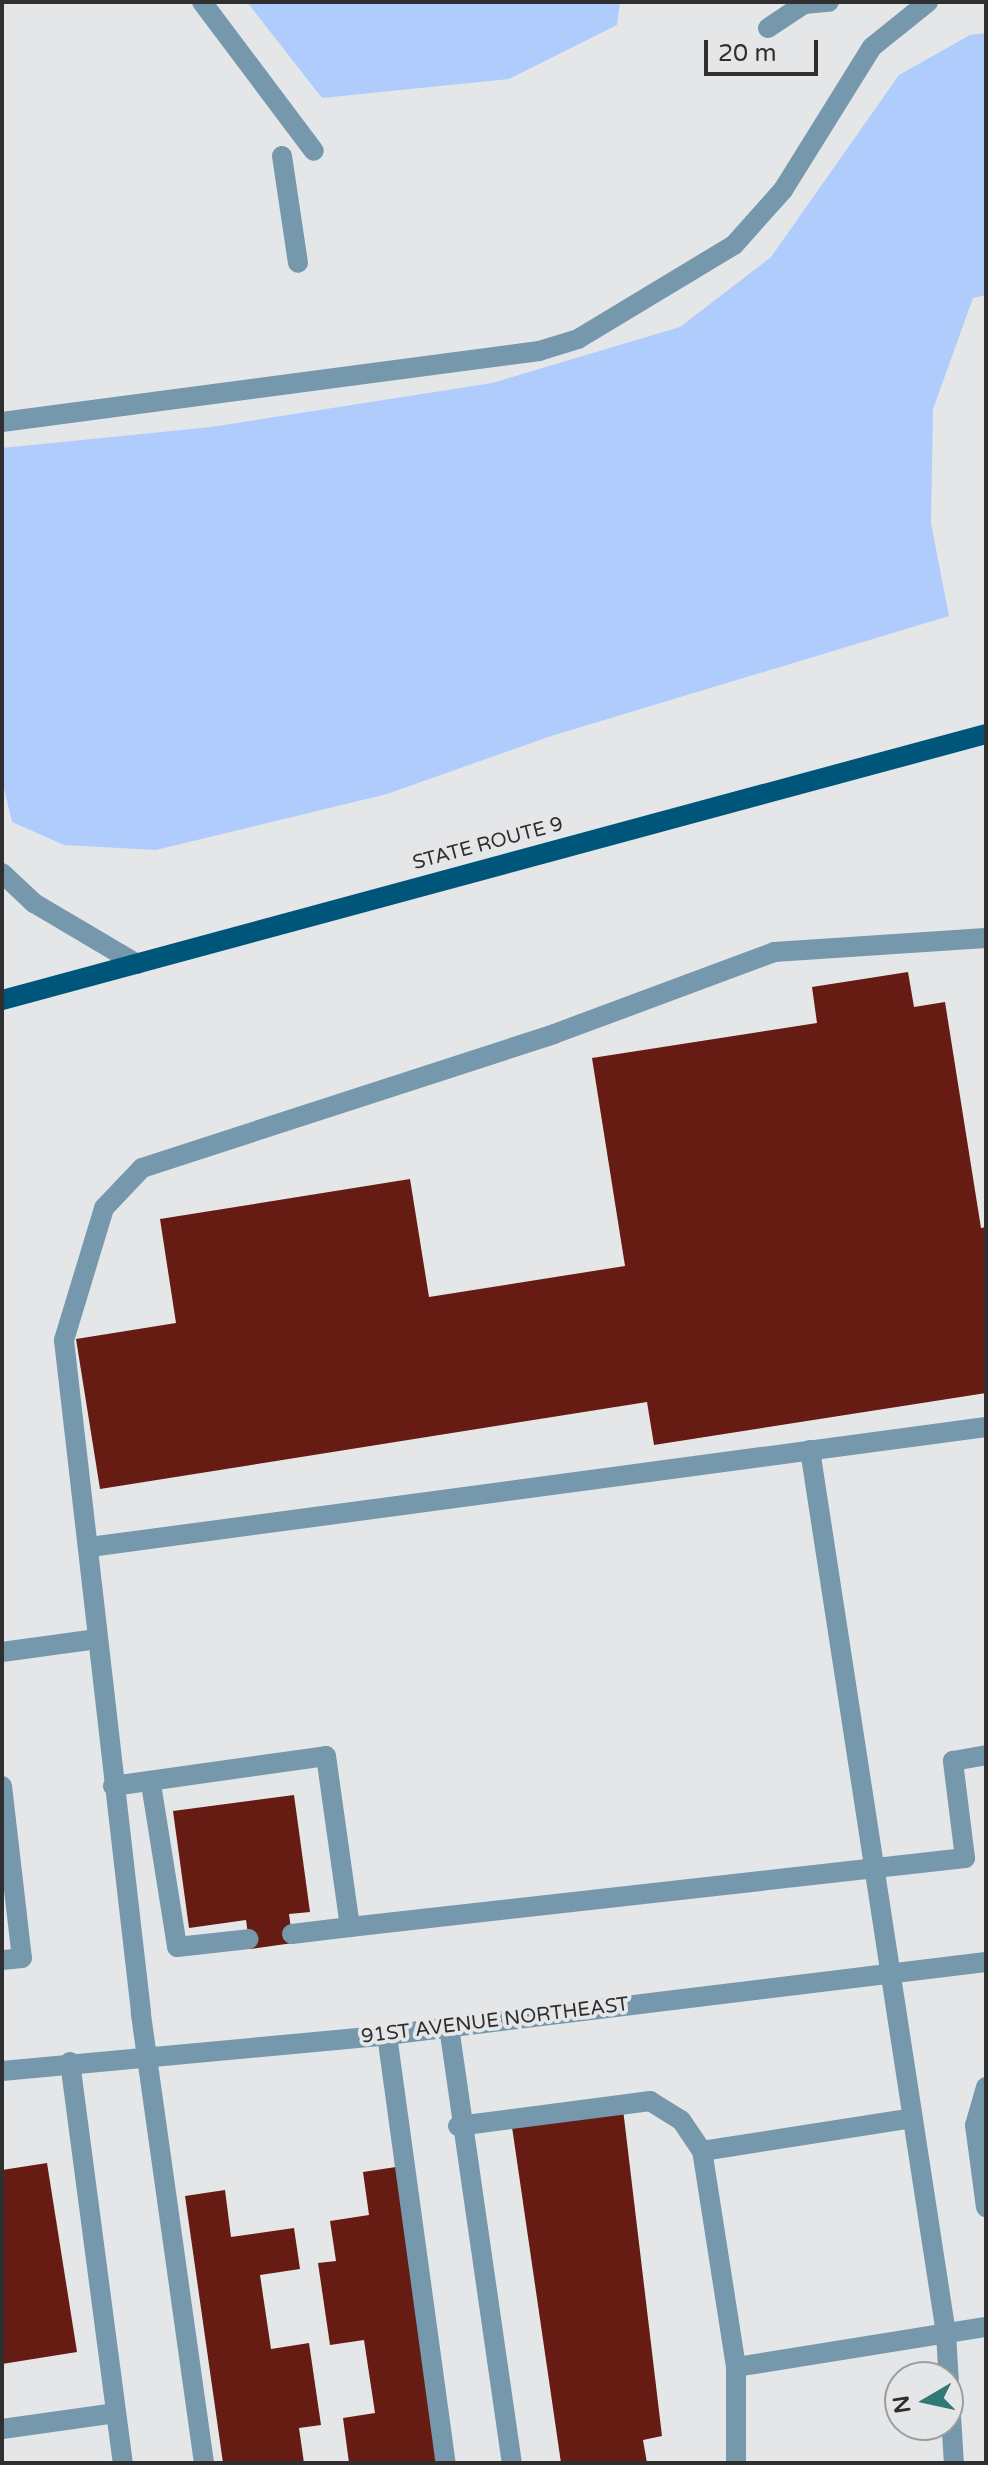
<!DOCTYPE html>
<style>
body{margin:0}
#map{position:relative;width:988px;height:2465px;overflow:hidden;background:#e5e6e8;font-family:"Varela Round",sans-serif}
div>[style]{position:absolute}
.green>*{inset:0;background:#b0ccfd}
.building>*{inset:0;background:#661c13}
.service>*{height:20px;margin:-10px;padding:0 10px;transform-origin:10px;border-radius:10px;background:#7698ad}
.tertiary>*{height:20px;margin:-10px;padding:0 10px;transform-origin:10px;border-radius:10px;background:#7698ad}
.primary>*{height:20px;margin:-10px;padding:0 10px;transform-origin:10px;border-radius:10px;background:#00567a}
span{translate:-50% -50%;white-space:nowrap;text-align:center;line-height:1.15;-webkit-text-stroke:8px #e5e6e8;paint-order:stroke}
.street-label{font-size:20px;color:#2f2f30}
.frame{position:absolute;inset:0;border:4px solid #2f2f30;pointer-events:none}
.north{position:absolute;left:884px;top:2361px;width:80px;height:80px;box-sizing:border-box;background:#e5e6e8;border:2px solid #9c9d9e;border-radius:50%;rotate:261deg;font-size:22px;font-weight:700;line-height:32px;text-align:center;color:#2f2f30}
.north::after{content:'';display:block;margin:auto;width:28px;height:36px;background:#317975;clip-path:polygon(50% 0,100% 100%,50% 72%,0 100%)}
.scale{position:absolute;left:704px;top:40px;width:114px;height:36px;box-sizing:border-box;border:4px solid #2f2f30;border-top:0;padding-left:10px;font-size:24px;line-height:28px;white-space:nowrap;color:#2f2f30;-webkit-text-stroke:6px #e5e6e8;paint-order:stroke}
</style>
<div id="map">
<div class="green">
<div style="clip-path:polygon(247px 2px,620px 2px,617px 25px,509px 79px,322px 98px)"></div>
<div style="clip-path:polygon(986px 33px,986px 295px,973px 298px,933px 409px,931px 523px,949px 616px,548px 737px,387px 794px,156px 850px,64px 845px,12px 822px,2px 780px,2px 448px,211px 427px,492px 383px,680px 327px,771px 257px,899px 75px,970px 35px)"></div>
</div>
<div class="building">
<div style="clip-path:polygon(908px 972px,914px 1007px,945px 1002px,981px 1228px,986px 1227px,986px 1393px,654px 1445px,647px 1402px,100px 1489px,76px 1339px,176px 1323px,160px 1219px,410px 1179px,429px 1297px,625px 1266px,592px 1058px,817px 1023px,812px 987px)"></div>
<div style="clip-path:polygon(294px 1795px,310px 1912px,289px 1914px,293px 1943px,250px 1949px,246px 1920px,189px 1928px,173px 1811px)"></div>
<div style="clip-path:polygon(623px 2109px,662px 2436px,643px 2440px,647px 2463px,561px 2463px,512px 2127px)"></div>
<div style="clip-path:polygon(47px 2163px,77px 2352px,2px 2364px,2px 2170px)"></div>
<div style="clip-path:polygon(396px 2167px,438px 2463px,349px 2463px,343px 2418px,375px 2413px,364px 2340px,330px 2345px,318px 2263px,336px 2261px,330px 2221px,369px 2215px,363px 2172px)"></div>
<div style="clip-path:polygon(225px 2190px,231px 2237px,294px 2228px,300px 2269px,260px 2275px,271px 2349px,309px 2343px,321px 2425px,299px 2428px,304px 2463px,223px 2463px,185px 2196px)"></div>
</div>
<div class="service">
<div style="left:202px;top:2px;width:186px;rotate:53.1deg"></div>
<div style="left:768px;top:28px;width:43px;rotate:-33.7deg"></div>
<div style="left:804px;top:4px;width:25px;rotate:-5deg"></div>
<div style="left:282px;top:156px;width:108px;rotate:81.5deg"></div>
<div style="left:2px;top:422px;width:542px;rotate:-7.53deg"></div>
<div style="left:539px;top:351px;width:41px;rotate:-17.1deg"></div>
<div style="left:578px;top:339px;width:182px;rotate:-31.1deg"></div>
<div style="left:734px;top:245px;width:74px;rotate:-48.3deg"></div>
<div style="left:783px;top:190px;width:168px;rotate:-58.1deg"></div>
<div style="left:872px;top:47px;width:72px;rotate:-38.8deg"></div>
<div style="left:810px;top:1450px;width:894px;rotate:81.25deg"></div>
<div style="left:946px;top:2334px;width:129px;rotate:86.5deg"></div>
<div style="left:90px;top:1547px;width:904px;rotate:-7.63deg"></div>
<div style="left:2px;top:1652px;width:96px;rotate:-7.8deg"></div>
<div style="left:151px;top:1784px;width:165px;rotate:80.9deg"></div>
<div style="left:177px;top:1947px;width:72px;rotate:-6.3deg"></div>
<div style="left:2px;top:1786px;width:173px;rotate:83.4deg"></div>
<div style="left:22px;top:1958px;width:20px;rotate:174deg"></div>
<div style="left:113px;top:1786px;width:215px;rotate:-8deg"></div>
<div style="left:326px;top:1756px;width:173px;rotate:82deg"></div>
<div style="left:350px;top:1927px;width:619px;rotate:-6.4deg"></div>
<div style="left:965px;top:1858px;width:98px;rotate:-97.1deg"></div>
<div style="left:953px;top:1761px;width:34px;rotate:-10deg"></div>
<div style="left:292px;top:1934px;width:58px;rotate:-6.9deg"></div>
<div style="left:449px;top:2027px;width:441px;rotate:81.8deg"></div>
<div style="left:387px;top:2035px;width:432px;rotate:82.2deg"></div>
<div style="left:70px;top:2062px;width:404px;rotate:82.5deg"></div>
<div style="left:986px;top:2087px;width:40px;rotate:106deg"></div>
<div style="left:975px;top:2125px;width:83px;rotate:82.4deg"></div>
<div style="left:458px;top:2126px;width:194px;rotate:-7.4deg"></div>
<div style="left:650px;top:2101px;width:36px;rotate:32deg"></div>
<div style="left:681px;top:2120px;width:37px;rotate:56deg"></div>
<div style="left:736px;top:2367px;width:253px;rotate:-9.1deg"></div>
<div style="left:2px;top:2429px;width:115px;rotate:-8deg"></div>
<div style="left:204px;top:2463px;width:455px;rotate:-98deg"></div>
<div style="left:141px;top:2012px;width:676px;rotate:-96.54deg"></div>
<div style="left:64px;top:1340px;width:138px;rotate:-73.1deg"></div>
<div style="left:104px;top:1208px;width:55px;rotate:-46.5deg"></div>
<div style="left:142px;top:1168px;width:433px;rotate:-18deg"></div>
<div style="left:554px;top:1034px;width:235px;rotate:-20.4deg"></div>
<div style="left:774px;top:952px;width:212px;rotate:-3.8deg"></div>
<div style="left:736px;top:2463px;width:96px;rotate:-90deg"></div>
<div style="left:736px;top:2367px;width:219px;rotate:-98.9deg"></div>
<div style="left:702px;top:2151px;width:213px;rotate:-8.9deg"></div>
</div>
<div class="tertiary">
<div style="left:2px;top:873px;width:44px;rotate:43.2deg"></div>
<div style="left:34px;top:903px;width:120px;rotate:30.6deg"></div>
<div style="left:2px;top:2071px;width:387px;rotate:-5.3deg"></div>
<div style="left:387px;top:2035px;width:603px;rotate:-6.95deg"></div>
</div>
<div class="primary">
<div style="left:2px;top:1000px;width:1019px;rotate:-15.13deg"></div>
</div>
<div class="street-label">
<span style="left:488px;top:844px;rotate:-15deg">STATE ROUTE 9</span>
<span style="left:495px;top:2021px;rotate:-7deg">91ST AVENUE NORTHEAST</span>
</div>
<div class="frame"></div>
<div class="north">N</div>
<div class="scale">20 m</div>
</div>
